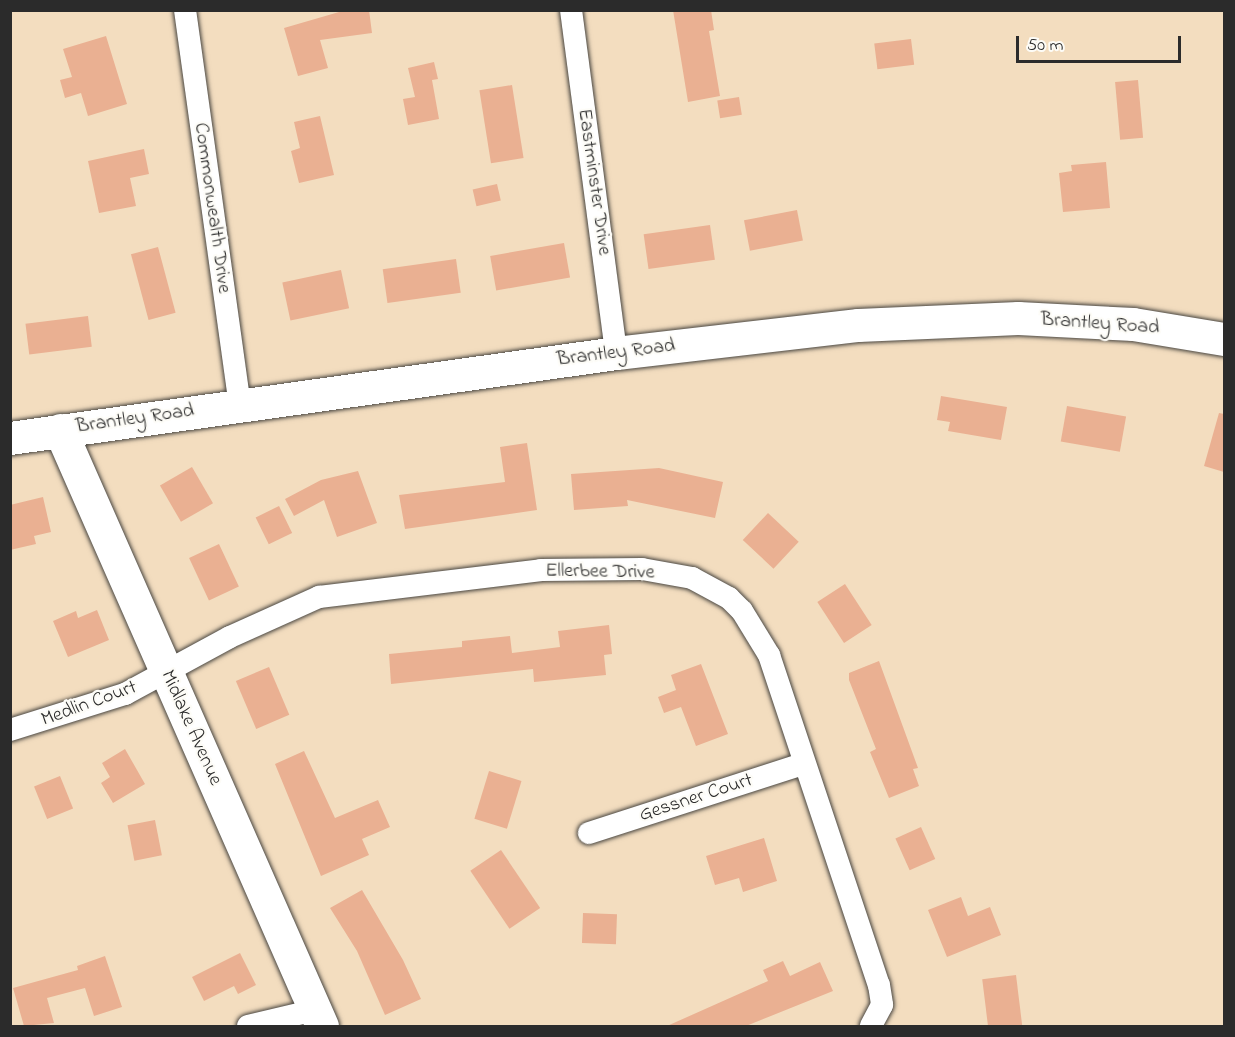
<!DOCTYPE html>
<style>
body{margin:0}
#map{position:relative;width:1235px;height:1037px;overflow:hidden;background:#f3ddbf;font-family:"Indie Flower",sans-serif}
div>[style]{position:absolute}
.building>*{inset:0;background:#eab092;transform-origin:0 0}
.roads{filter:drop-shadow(0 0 2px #494641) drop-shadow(0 0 2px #494641)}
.street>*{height:22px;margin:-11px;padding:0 11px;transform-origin:11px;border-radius:11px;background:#fff}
.secondary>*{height:33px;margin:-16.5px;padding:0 16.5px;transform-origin:16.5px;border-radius:16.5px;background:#fff}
span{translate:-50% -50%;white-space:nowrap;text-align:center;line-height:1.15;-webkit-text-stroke:4.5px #fdfcf7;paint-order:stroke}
.street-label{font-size:20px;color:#2b2b2b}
.frame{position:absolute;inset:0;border:12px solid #2b2b2b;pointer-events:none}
.scale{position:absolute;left:1016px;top:36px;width:165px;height:27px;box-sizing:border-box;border:3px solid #2b2b2b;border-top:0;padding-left:8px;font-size:18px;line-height:21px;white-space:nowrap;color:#2b2b2b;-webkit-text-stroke:4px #fdfcf7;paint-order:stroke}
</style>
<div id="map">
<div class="building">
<div style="clip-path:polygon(346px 10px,369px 10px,372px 33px,320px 40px,328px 68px,298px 76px,284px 28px)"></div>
<div style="clip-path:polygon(673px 10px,711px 10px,714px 30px,709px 31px,720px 96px,688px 102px)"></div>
<div style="clip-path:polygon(106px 36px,127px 104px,88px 116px,81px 93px,65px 98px,60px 80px,72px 77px,63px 49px)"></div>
<div style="left:911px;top:39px;width:26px;height:37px;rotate:83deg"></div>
<div style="clip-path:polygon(434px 62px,438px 79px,432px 80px,439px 119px,408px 125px,403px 99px,415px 97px,408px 68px)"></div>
<div style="left:1138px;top:80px;width:58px;height:23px;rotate:85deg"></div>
<div style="left:512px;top:85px;width:74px;height:33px;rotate:81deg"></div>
<div style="left:739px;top:97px;width:18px;height:22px;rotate:81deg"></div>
<div style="clip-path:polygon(320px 116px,334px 175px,299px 183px,291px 151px,300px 148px,294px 122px)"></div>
<div style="clip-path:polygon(144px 149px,149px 174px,130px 178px,136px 206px,99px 213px,88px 161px)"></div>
<div style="clip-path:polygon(1106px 162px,1110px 208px,1063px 212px,1059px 173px,1072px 171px,1071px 165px)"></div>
<div style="left:497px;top:184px;width:17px;height:25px;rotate:77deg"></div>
<div style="left:797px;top:210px;width:31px;height:54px;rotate:79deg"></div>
<div style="left:710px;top:225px;width:35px;height:67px;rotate:82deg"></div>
<div style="left:564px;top:243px;width:35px;height:75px;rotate:80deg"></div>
<div style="left:158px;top:247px;width:68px;height:28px;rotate:75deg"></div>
<div style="left:456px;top:259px;width:34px;height:74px;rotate:82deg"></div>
<div style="left:341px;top:270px;width:39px;height:60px;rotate:78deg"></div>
<div style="left:88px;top:316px;width:31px;height:63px;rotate:83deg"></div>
<div style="clip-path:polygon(941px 396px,1007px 407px,1001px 440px,948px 431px,950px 422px,937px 420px)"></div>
<div style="left:1067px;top:406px;width:60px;height:36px;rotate:10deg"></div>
<div style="clip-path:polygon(1219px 413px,1224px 414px,1224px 472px,1204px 466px)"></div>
<div style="clip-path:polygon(527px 443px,537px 510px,405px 529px,399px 495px,505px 482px,500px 447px)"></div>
<div style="left:192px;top:467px;width:42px;height:37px;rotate:60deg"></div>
<div style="clip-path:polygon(659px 468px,723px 482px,715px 518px,627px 500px,628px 506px,574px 510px,571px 474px)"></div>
<div style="clip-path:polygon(358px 471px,377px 523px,337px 537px,324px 500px,294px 516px,285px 499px,321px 480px)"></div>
<div style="clip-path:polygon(43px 497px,51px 532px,34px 536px,36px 544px,10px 550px,10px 505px)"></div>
<div style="left:279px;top:506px;width:30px;height:26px;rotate:64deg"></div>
<div style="left:768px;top:513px;width:42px;height:37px;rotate:43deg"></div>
<div style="left:219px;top:544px;width:47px;height:33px;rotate:65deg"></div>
<div style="left:845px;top:584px;width:49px;height:33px;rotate:57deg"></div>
<div style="clip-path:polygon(97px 610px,109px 640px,68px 657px,53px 621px,76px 611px,78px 618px)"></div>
<div style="clip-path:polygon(609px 625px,612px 654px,604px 655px,606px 675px,534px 682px,533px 669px,391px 684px,389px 654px,462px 647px,462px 641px,510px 636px,512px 653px,560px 647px,558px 631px)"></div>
<div style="clip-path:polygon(879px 661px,918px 768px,913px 769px,919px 786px,889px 798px,870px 752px,876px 749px,849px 680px,849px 673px)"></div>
<div style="clip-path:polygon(701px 664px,728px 734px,696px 746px,681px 707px,664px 713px,658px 697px,676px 690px,671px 675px)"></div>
<div style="left:269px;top:667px;width:52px;height:36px;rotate:67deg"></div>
<div style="clip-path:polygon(125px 749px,145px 784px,113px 803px,101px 783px,110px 777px,102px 763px)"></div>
<div style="clip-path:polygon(304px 751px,335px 818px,378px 800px,390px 827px,362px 839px,369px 855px,321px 876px,275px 764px)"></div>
<div style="left:489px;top:771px;width:34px;height:50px;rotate:17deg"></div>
<div style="left:60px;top:776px;width:35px;height:28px;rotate:68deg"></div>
<div style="left:155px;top:820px;width:36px;height:28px;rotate:79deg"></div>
<div style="left:921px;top:827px;width:35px;height:28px;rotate:66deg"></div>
<div style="clip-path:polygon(764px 838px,777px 881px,743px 892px,739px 878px,715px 885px,706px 856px)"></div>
<div style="left:501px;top:850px;width:70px;height:37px;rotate:56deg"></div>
<div style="clip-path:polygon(362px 890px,403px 960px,421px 999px,385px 1015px,357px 951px,330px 908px)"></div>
<div style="clip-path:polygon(961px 897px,968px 916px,990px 907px,1001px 935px,947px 957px,928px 910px)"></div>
<div style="left:583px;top:913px;width:34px;height:30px;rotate:2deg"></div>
<div style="clip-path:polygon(240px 953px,256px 985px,238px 994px,234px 986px,204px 1001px,192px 977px)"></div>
<div style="clip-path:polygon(105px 956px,122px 1007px,94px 1016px,85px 988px,47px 998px,54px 1023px,24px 1026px,13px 988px,78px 970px,77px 966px)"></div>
<div style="clip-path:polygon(783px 961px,790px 976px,820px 962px,833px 991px,746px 1026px,667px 1026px,768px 981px,763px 970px)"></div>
<div style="left:1016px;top:975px;width:51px;height:34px;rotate:83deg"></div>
</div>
<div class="roads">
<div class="street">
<div style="left:185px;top:10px;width:399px;rotate:82.1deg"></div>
<div style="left:571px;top:10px;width:346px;rotate:82.5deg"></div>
<div style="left:10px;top:730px;width:121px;rotate:-17.4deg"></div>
<div style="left:125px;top:694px;width:119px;rotate:-28.5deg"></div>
<div style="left:230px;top:637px;width:98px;rotate:-24.2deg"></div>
<div style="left:319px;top:597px;width:224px;rotate:-6.9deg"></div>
<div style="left:541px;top:570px;width:101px;rotate:-0.6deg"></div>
<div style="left:642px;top:569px;width:51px;rotate:10.2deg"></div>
<div style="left:692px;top:578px;width:42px;rotate:28.4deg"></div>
<div style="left:729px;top:598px;width:18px;rotate:45deg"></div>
<div style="left:742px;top:611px;width:52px;rotate:58.5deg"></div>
<div style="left:769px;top:655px;width:348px;rotate:71.6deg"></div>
<div style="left:879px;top:985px;width:20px;rotate:81deg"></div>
<div style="left:882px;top:1005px;width:24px;rotate:118deg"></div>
<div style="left:589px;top:833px;width:225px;rotate:-17.9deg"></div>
<div style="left:248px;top:1026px;width:69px;rotate:-13.4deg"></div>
</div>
<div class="secondary">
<div style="left:60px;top:430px;width:651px;rotate:66.27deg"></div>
<div style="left:10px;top:438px;width:612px;rotate:-7.98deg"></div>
<div style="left:616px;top:353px;width:244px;rotate:-6.6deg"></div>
<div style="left:858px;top:325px;width:160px;rotate:-2.5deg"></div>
<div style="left:1018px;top:318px;width:115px;rotate:3deg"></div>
<div style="left:1133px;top:324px;width:92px;rotate:9.4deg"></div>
</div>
</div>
<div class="street-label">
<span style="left:594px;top:182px;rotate:82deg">Eastminster Drive</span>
<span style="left:212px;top:208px;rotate:82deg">Commonwealth Drive</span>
<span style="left:1100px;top:324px;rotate:4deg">Brantley Road</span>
<span style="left:616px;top:353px;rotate:-7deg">Brantley Road</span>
<span style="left:135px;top:419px;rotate:-8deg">Brantley Road</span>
<span style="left:600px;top:572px;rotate:1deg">Ellerbee Drive</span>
<span style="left:89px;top:704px;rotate:-20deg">Medlin Court</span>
<span style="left:191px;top:728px;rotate:66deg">Midlake Avenue</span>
<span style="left:696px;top:798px;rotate:-18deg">Gessner Court</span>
</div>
<div class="frame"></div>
<div class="scale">50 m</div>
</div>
